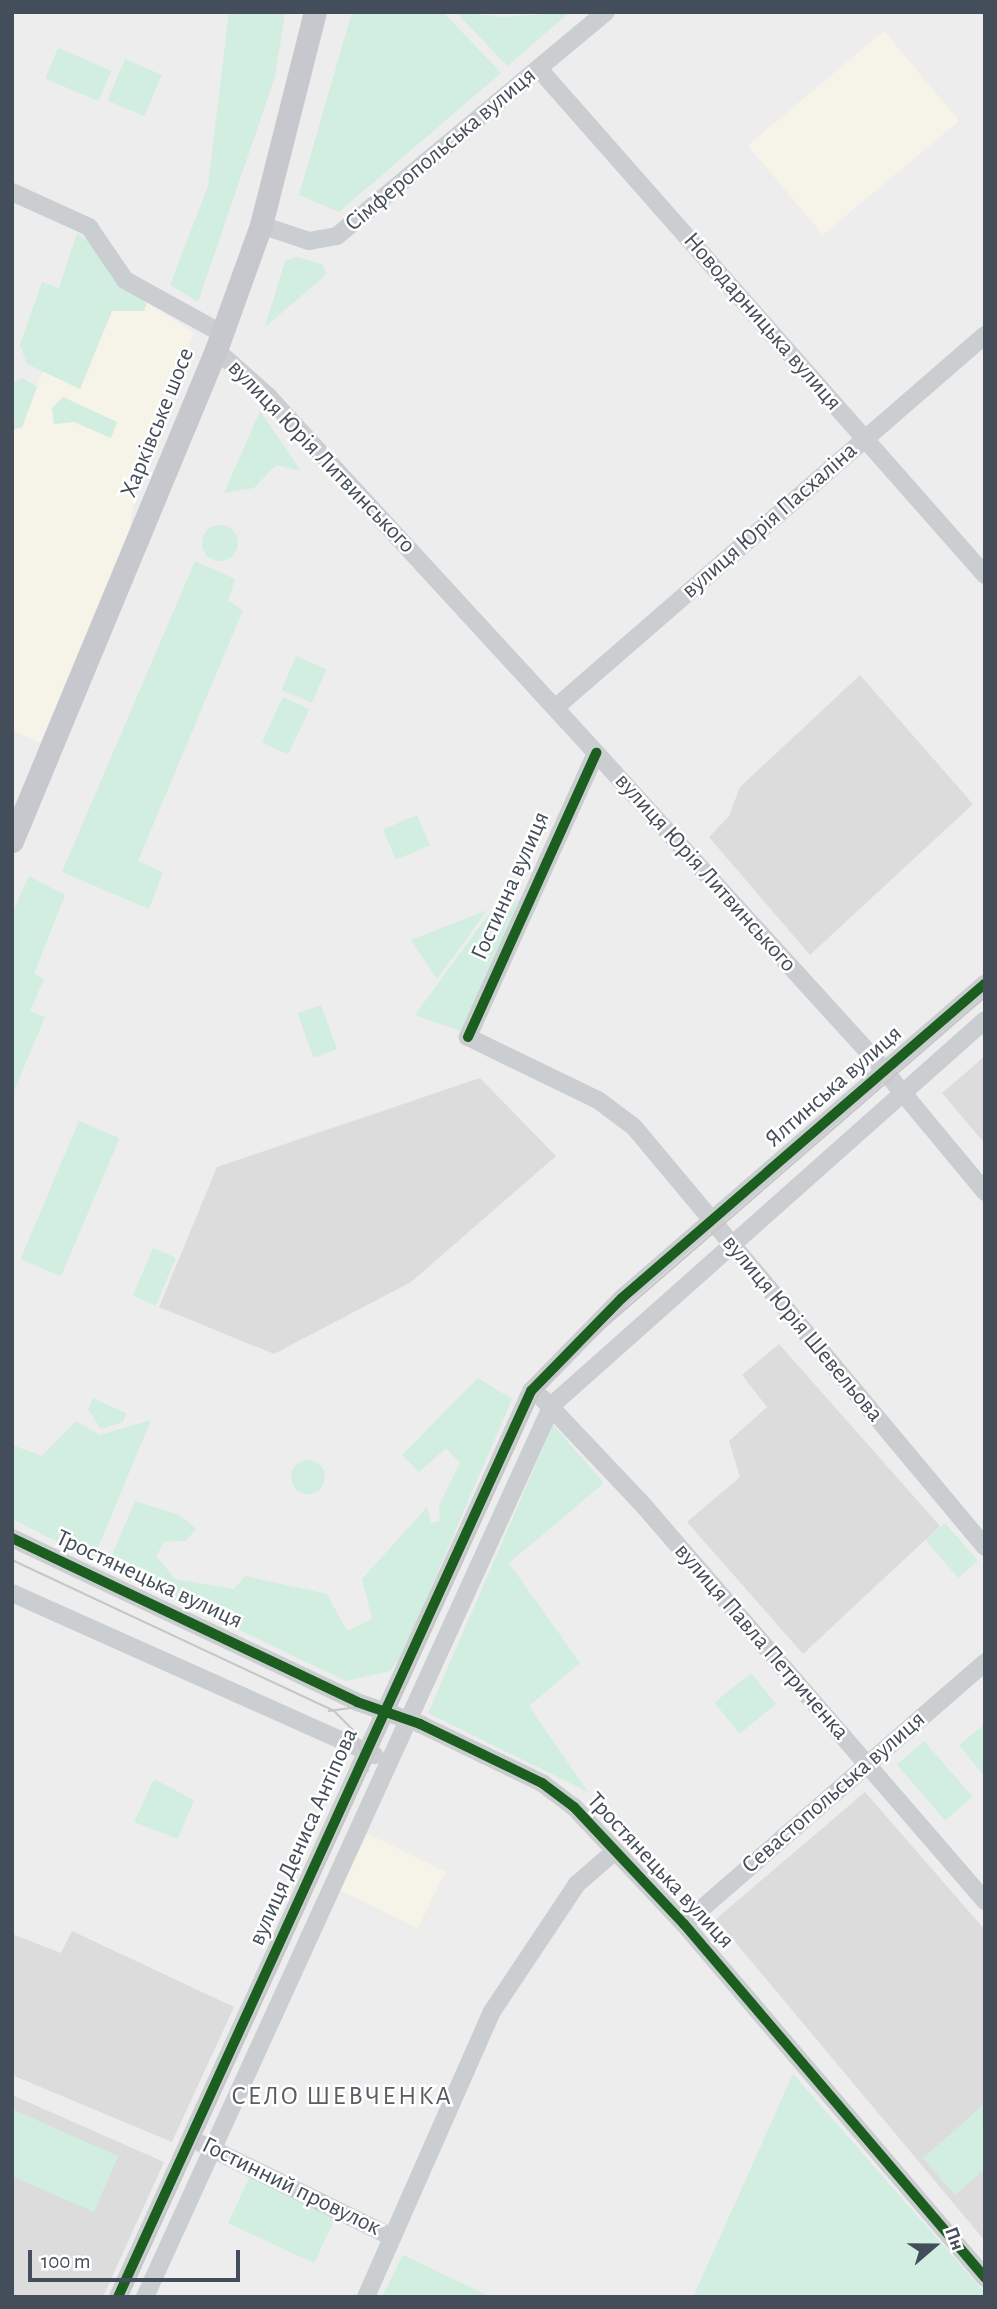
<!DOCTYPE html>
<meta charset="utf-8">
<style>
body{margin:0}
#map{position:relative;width:997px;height:2309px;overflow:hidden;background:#eeeded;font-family:"Alegreya Sans",sans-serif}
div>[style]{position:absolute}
.commercial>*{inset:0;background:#f6f3e8;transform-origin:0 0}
.education>*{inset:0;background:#dcdcdd}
.green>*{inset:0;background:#d1eee0;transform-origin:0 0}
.round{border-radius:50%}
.minor>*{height:18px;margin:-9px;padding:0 9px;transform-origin:9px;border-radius:9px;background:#cbced1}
.major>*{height:23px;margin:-11.5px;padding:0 11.5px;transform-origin:11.5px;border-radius:11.5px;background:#c6c8ce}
.tram>*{height:2px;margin:-1px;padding:0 1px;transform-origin:1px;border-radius:1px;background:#c4c6c8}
.cycleway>*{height:10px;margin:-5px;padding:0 5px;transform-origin:5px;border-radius:5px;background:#1b5e20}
span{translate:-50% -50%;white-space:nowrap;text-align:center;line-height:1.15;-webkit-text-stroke:5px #fff;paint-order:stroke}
.street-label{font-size:24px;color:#444d5a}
.neighbourhood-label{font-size:26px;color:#595c62;letter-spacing:2px}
.frame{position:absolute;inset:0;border:14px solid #444d5a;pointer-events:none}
.north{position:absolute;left:899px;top:2211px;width:70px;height:70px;-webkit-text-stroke:5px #fff;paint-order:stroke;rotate:70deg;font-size:19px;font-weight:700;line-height:28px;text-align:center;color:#444d5a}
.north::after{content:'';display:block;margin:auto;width:24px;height:32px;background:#444d5a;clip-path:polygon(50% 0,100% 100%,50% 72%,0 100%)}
.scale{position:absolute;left:28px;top:2250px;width:212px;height:32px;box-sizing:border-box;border:4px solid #444d5a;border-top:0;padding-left:9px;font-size:21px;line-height:24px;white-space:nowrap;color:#444d5a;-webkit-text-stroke:5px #fff;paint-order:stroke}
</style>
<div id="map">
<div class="commercial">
<div style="left:884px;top:31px;width:117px;height:178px;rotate:50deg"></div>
<div style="clip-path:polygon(147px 302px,194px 333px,135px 494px,129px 533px,40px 743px,12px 730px,12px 430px,22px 427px,43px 371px,80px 389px,112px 310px,144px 311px)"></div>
<div style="left:362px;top:1831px;width:93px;height:63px;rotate:26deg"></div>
</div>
<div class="education">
<div style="clip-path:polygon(860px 675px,973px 804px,810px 955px,709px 837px,729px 816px,740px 787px)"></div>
<div style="clip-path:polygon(985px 1056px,985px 1144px,942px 1093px)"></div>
<div style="clip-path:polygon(480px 1078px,556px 1156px,411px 1282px,274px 1354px,159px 1307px,217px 1167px)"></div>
<div style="clip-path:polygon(779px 1344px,940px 1526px,803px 1654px,687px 1522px,740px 1477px,729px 1441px,767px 1407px,742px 1375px)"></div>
<div style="clip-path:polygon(865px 1792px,985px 1930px,985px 2241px,716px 1919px)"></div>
<div style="clip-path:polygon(72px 1931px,234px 2007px,172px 2142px,12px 2075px,12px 1934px,61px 1953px)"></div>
<div style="clip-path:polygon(12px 2095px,164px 2162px,103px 2297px,12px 2297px)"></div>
</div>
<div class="green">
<div style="clip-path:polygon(229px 12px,285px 14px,275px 77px,198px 302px,170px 285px,208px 186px)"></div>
<div style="clip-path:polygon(352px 12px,443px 12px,501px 73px,339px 212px,299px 195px)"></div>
<div style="clip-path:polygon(456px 12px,504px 17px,570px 12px,507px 66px)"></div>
<div style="left:58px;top:48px;width:58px;height:33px;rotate:23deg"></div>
<div style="left:125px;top:59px;width:40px;height:45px;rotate:23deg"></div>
<div style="clip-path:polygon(77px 233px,95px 246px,111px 277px,147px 302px,144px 311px,112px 311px,80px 389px,27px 364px,20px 345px,42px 282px,59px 288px)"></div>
<div style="clip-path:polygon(297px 257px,322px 264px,327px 274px,265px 327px,285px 261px)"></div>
<div style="clip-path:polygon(23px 378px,37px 387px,22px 427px,12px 430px,12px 383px)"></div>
<div style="clip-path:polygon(63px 397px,117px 422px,111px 438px,74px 422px,54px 424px,52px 408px)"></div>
<div style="clip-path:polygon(260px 411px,301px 471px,276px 465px,254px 488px,224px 493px)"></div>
<div class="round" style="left:202px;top:525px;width:36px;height:36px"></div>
<div style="clip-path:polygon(195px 561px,235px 579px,228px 601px,243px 610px,138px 861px,163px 872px,149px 909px,62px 872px)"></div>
<div style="left:296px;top:656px;width:33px;height:37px;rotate:23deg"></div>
<div style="left:283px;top:697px;width:29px;height:50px;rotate:25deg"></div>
<div style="left:417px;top:815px;width:33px;height:37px;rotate:67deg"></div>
<div style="clip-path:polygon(29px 876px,65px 895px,34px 974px,44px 979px,30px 1011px,45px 1017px,12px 1096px,12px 913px)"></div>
<div style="clip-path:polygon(524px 898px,465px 1033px,415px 1015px,491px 911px)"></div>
<div style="clip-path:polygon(487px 910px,483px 916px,437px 979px,411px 940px)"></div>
<div style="left:321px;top:1005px;width:47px;height:25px;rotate:70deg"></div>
<div style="left:79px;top:1121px;width:44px;height:150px;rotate:23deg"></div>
<div style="left:153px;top:1248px;width:25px;height:52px;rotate:23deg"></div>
<div style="clip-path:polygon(478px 1378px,512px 1399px,403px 1653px,390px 1671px,346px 1681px,107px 1567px,135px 1501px,180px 1515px,196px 1529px,186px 1541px,164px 1542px,156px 1556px,175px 1579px,234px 1589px,245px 1576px,327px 1594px,347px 1631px,372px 1619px,362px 1579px,427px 1507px,431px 1523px,440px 1521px,439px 1506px,460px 1463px,446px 1448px,419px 1472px,402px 1455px)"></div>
<div style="clip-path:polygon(93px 1398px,126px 1413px,123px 1422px,101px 1429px,88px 1409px)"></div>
<div style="clip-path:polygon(151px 1420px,93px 1560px,12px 1519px,12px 1445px,42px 1456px,76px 1421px,100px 1435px)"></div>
<div style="clip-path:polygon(553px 1425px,604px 1483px,509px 1563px,580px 1663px,529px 1706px,588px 1792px,428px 1713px)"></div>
<div class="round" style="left:291px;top:1460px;width:34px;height:34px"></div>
<div style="left:945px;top:1523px;width:50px;height:26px;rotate:49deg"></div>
<div style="left:751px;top:1673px;width:40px;height:47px;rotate:51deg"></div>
<div style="clip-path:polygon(985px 1724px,985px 1775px,984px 1776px,959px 1745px)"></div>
<div style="left:924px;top:1741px;width:74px;height:36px;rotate:49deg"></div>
<div style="clip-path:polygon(154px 1779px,194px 1800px,178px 1839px,134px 1822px)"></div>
<div style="clip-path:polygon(793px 2074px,985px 2293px,985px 2297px,693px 2297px)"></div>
<div style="clip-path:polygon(982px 2106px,985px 2169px,955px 2195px,923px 2158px)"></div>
<div style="clip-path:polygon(12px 2109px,118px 2156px,94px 2212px,12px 2176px)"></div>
<div style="left:250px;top:2176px;width:95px;height:52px;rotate:25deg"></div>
<div style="clip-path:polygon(403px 2255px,491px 2297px,382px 2297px)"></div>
</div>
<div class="minor">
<div style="left:539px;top:69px;width:675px;rotate:48.61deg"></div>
<div style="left:12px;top:192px;width:85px;rotate:24.4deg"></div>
<div style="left:89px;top:227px;width:64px;rotate:55.8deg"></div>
<div style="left:125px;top:280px;width:110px;rotate:28.9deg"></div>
<div style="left:261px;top:225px;width:51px;rotate:18.4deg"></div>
<div style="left:309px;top:241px;width:28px;rotate:-10deg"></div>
<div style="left:337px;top:236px;width:350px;rotate:-39.8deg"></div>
<div style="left:216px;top:350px;width:69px;rotate:41.5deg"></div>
<div style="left:268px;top:396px;width:442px;rotate:47.4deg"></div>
<div style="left:567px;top:721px;width:462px;rotate:47.7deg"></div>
<div style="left:878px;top:1063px;width:168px;rotate:50.3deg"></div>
<div style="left:555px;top:708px;width:569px;rotate:-40.94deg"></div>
<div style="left:596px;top:753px;width:312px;rotate:114.3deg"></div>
<div style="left:468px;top:1037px;width:144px;rotate:25.9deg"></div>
<div style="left:598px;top:1100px;width:45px;rotate:36.9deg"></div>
<div style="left:634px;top:1127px;width:547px;rotate:50.11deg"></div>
<div style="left:542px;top:1398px;width:149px;rotate:46.6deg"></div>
<div style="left:644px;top:1506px;width:522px;rotate:49.2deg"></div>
<div style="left:12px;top:1538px;width:382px;rotate:25.4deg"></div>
<div style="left:357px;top:1702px;width:67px;rotate:19.2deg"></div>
<div style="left:420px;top:1724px;width:136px;rotate:25.8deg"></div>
<div style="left:542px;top:1783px;width:40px;rotate:37deg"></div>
<div style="left:574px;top:1807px;width:161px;rotate:46.8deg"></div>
<div style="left:684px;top:1924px;width:465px;rotate:49.6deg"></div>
<div style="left:12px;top:1593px;width:397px;rotate:24.1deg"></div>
<div style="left:684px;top:1924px;width:399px;rotate:-41deg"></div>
<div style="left:202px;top:2144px;width:212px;rotate:26.1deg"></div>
<div style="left:118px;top:2297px;width:996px;rotate:-65.49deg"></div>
<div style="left:531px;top:1391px;width:130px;rotate:-45.6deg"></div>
<div style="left:622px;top:1298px;width:480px;rotate:-40.9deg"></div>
<div style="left:145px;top:2297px;width:980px;rotate:-65.47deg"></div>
<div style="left:552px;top:1405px;width:579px;rotate:-41.64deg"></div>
<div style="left:366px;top:2297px;width:310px;rotate:-66.2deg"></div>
<div style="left:491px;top:2013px;width:155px;rotate:-56.3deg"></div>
<div style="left:577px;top:1884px;width:50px;rotate:-41deg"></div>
</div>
<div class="major">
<div style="left:12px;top:841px;width:532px;rotate:-67.44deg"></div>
<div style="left:216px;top:350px;width:133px;rotate:-70.2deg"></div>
<div style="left:261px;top:225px;width:220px;rotate:-75.8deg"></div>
</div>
<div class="tram">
<div style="left:12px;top:1560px;width:356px;rotate:25.1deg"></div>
<div style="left:334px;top:1711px;width:30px;rotate:45deg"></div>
<div style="left:355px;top:1732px;width:41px;rotate:71.6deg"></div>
<div style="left:329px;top:1711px;width:51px;rotate:-7.8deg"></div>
<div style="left:380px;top:1704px;width:25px;rotate:-29deg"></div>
<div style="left:127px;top:2297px;width:991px;rotate:-65.5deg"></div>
<div style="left:538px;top:1395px;width:57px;rotate:-48.5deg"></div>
<div style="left:576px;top:1352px;width:542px;rotate:-40.96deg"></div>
</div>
<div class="cycleway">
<div style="left:468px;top:1037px;width:312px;rotate:-65.7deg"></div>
<div style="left:12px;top:1538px;width:382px;rotate:25.4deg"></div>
<div style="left:357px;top:1702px;width:67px;rotate:19.2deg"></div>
<div style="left:420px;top:1724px;width:136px;rotate:25.8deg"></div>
<div style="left:542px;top:1783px;width:40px;rotate:37deg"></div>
<div style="left:574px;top:1807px;width:161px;rotate:46.8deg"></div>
<div style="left:684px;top:1924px;width:465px;rotate:49.6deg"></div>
<div style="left:118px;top:2297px;width:996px;rotate:-65.49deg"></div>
<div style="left:531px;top:1391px;width:130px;rotate:-45.6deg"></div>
<div style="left:622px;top:1298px;width:480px;rotate:-40.9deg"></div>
</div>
<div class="street-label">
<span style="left:441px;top:150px;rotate:-40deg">Сімферопольська вулиця</span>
<span style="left:762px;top:322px;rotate:49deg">Новодарницька вулиця</span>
<span style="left:158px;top:423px;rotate:-68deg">Харківське шосе</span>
<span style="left:321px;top:457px;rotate:46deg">вулиця Юрія Литвинського</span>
<span style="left:770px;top:521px;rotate:-41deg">вулиця Юрія Пасхаліна</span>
<span style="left:705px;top:873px;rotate:48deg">вулиця Юрія Литвинського</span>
<span style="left:511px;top:886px;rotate:-66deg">Гостинна вулиця</span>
<span style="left:834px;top:1087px;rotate:-41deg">Ялтинська вулиця</span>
<span style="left:802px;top:1329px;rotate:50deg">вулиця Юрія Шевельова</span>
<span style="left:149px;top:1580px;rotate:25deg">Тростянецька вулиця</span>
<span style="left:761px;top:1642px;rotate:49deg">вулиця Павла Петриченка</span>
<span style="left:834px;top:1793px;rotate:-41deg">Севастопольська вулиця</span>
<span style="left:304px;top:1837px;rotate:-66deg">вулиця Дениса Антіпова</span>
<span style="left:660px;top:1871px;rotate:47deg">Тростянецька вулиця</span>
<span style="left:291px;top:2187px;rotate:26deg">Гостинний провулок</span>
</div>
<div class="neighbourhood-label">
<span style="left:342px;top:2097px">СЕЛО ШЕВЧЕНКА</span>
</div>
<div class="frame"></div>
<div class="north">Пн</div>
<div class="scale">100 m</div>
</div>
